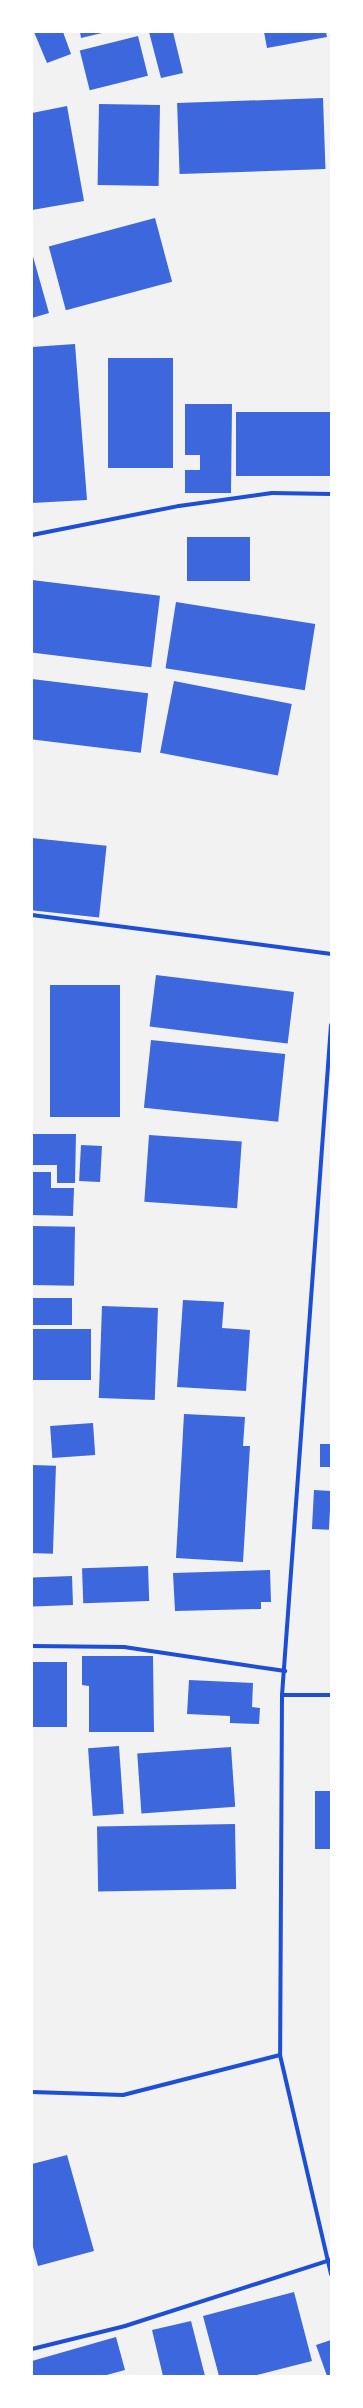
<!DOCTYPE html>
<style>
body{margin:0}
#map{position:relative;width:363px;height:2408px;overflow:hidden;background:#f2f2f2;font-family:Raleway,sans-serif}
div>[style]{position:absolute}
.building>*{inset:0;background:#3d67dc;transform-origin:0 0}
.minor>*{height:4px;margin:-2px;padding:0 2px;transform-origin:2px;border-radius:2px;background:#1d4ed8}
span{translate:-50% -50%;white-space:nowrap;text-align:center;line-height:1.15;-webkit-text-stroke:3.5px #fff;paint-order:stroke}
.frame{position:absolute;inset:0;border:33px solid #fff;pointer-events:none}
</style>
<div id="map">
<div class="building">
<div style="clip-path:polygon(34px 32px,63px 32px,71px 54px,47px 63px)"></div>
<div style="clip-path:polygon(80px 32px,102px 32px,102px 33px,81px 38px)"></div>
<div style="clip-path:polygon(149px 32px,173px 32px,183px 73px,161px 78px)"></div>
<div style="clip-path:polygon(264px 32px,326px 32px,327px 37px,267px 48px)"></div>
<div style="left:138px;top:36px;width:41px;height:60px;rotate:76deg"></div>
<div style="left:323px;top:98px;width:71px;height:146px;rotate:88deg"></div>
<div style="left:99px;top:104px;width:61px;height:81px;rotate:1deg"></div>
<div style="clip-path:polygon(67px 106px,84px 201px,32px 210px,32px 113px)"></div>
<div style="left:155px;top:218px;width:66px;height:110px;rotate:75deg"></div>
<div style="clip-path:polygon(32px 253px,49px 313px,32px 318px)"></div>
<div style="clip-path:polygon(75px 344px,87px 500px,32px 503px,32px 347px)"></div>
<div style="left:108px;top:358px;width:65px;height:110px"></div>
<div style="clip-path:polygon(185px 404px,232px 404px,231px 493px,185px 493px,185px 470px,200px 470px,200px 455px,185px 455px)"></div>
<div style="left:331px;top:412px;width:64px;height:95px;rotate:90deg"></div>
<div style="left:250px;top:537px;width:44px;height:63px;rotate:90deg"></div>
<div style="left:32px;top:580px;width:129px;height:72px;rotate:7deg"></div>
<div style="left:176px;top:602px;width:141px;height:67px;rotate:9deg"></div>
<div style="left:32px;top:679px;width:117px;height:60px;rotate:7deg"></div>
<div style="left:174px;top:681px;width:120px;height:73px;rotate:11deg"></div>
<div style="left:32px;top:838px;width:75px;height:72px;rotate:6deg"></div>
<div style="left:156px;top:975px;width:139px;height:52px;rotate:7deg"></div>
<div style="left:50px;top:985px;width:70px;height:132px"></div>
<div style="left:151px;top:1040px;width:135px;height:68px;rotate:6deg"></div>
<div style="clip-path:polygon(32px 1134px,76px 1134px,75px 1183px,57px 1183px,57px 1165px,32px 1165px)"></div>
<div style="left:149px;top:1135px;width:93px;height:67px;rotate:4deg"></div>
<div style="left:81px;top:1145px;width:21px;height:36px;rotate:3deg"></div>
<div style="clip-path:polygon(32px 1172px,51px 1172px,51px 1188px,74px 1188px,73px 1216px,32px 1215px)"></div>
<div style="left:32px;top:1226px;width:43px;height:59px;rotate:1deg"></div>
<div style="left:32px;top:1298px;width:40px;height:27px"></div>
<div style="clip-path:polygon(183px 1300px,224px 1302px,222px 1328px,250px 1330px,246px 1391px,177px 1387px)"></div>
<div style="left:102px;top:1306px;width:56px;height:92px;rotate:2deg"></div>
<div style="left:32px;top:1329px;width:59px;height:51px"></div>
<div style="clip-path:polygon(184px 1414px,245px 1417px,243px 1446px,250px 1446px,243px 1562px,176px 1558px)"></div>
<div style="left:93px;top:1423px;width:32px;height:43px;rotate:86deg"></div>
<div style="left:320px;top:1444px;width:11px;height:23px"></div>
<div style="left:32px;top:1465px;width:24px;height:88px;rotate:2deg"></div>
<div style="left:314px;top:1490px;width:17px;height:39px;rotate:3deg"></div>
<div style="left:148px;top:1566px;width:35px;height:66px;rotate:88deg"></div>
<div style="clip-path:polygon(270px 1570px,271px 1602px,261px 1602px,261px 1609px,175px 1611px,173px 1573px)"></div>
<div style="left:72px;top:1576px;width:29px;height:40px;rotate:88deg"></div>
<div style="clip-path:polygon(82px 1656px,153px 1656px,154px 1732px,89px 1732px,89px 1686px,82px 1685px)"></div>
<div style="left:32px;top:1662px;width:35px;height:65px"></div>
<div style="clip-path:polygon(189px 1680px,253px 1683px,252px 1707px,260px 1708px,259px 1724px,230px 1723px,230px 1716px,187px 1714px)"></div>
<div style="left:119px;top:1746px;width:68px;height:31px;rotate:86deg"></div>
<div style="left:231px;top:1747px;width:60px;height:94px;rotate:86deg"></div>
<div style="left:315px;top:1791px;width:16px;height:58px"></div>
<div style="left:235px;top:1824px;width:65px;height:138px;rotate:89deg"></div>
<div style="clip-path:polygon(67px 2155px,94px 2251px,38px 2266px,32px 2243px,32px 2164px)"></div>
<div style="clip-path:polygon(294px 2292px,312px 2361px,253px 2376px,219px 2376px,203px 2316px)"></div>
<div style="clip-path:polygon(191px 2321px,205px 2376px,163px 2376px,152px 2330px)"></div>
<div style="clip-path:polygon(116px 2337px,125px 2370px,103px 2376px,32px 2376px,32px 2361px)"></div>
<div style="clip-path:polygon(331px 2340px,331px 2376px,327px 2376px,316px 2345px)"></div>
</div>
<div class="minor">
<div style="left:32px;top:535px;width:150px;rotate:-11.2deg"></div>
<div style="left:179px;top:506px;width:94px;rotate:-8deg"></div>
<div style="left:272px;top:493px;width:59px;rotate:1deg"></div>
<div style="left:32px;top:915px;width:302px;rotate:7.4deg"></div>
<div style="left:331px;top:1025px;width:672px;rotate:94.18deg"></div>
<div style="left:282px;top:1695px;width:360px;rotate:90.3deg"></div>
<div style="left:280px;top:2055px;width:225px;rotate:76.9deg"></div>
<div style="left:32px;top:1646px;width:92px;rotate:0.6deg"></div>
<div style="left:124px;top:1647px;width:163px;rotate:8.5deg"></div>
<div style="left:282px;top:1695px;width:49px"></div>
<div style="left:32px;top:2092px;width:91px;rotate:1.9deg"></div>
<div style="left:123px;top:2095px;width:162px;rotate:-14.3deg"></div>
<div style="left:32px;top:2349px;width:96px;rotate:-13.9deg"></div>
<div style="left:125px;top:2326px;width:216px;rotate:-17.8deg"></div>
</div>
<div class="frame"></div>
</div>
